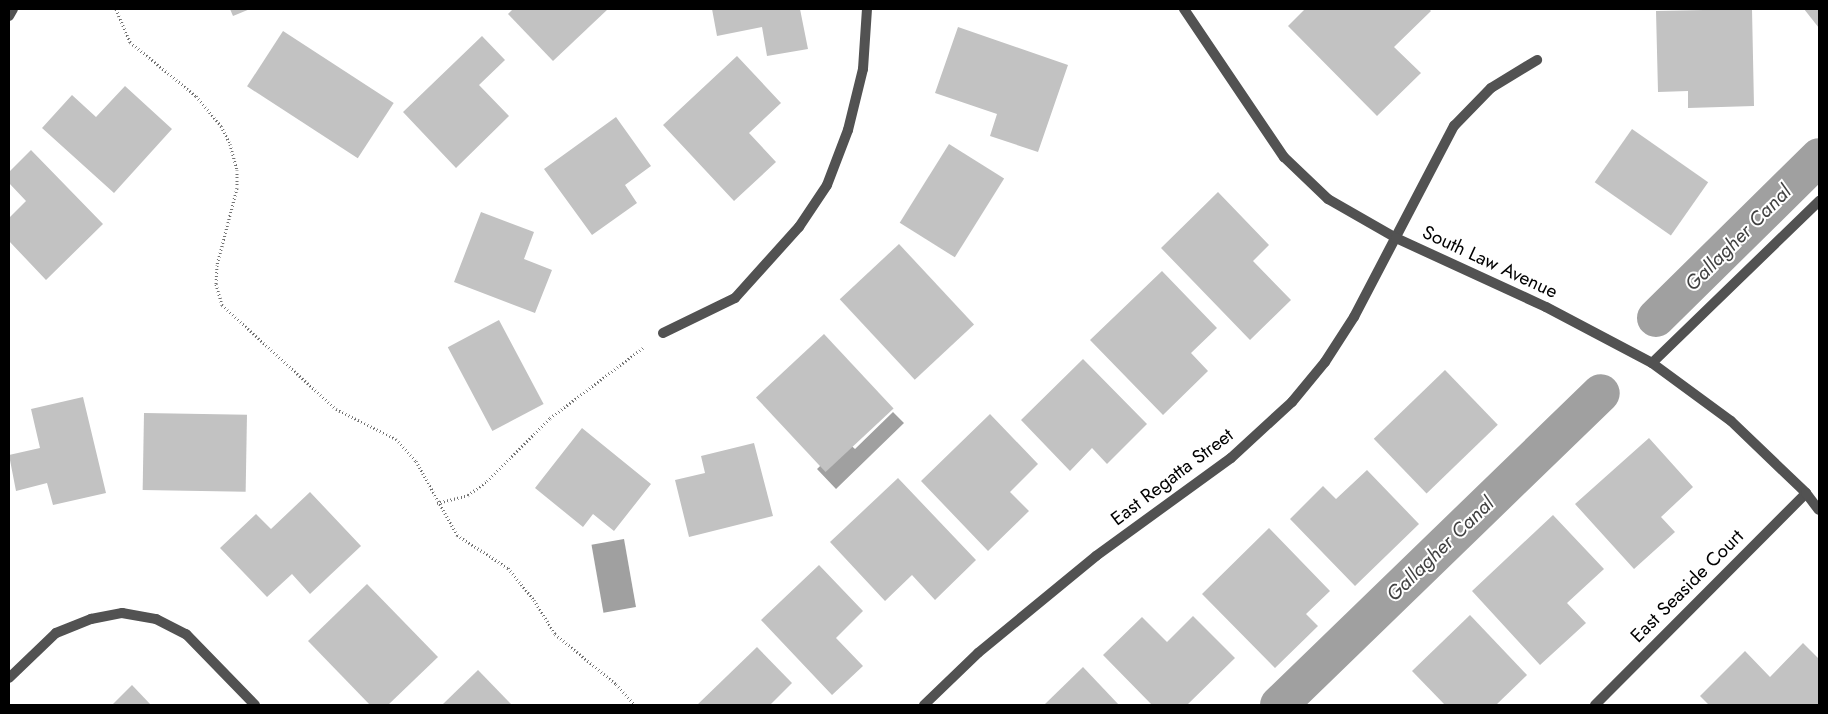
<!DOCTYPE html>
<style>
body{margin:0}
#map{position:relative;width:1828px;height:714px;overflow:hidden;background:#fff;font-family:Jost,sans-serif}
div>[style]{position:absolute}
.water>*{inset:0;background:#a0a0a0;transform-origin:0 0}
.canal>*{height:38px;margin:-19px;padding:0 19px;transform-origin:19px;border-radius:19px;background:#a0a0a0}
.building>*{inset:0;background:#c2c2c2;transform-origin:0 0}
.path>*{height:3px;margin-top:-1.5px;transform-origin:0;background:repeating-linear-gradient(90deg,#747474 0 1px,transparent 0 3.5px)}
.minor>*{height:10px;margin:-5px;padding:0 5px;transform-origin:5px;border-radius:5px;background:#525252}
.tertiary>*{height:10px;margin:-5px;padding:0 5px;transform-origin:5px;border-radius:5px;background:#525252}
span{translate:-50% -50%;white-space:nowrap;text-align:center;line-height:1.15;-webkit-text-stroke:4px #fff;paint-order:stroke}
.street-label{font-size:19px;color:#000}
.water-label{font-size:20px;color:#414141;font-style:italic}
.frame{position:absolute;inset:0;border:10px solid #000;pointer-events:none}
</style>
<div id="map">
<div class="water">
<div style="clip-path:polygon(893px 412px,904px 423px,836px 489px,817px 469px,846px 441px,855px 449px)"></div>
<div style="left:624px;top:539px;width:69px;height:33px;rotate:80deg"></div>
</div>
<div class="canal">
<div style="left:1656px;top:318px;width:229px;rotate:-44.6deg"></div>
<div style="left:1279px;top:705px;width:448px;rotate:-44.1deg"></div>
</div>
<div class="building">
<div style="clip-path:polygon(230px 9px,250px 9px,233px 16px)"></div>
<div style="clip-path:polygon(513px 9px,608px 9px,553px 61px,508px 14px)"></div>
<div style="clip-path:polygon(712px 9px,800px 9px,808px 49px,767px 56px,762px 27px,717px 36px)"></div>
<div style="clip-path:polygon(1305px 9px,1429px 9px,1431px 11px,1394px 47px,1421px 73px,1377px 116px,1288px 26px)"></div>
<div style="clip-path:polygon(1752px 9px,1754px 106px,1688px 108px,1688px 91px,1658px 92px,1656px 11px)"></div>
<div style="clip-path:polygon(1804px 9px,1819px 9px,1819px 28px)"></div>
<div style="clip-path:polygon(958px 27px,1068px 65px,1038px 152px,990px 136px,997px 114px,935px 93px)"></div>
<div style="left:283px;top:31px;width:132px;height:66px;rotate:33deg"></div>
<div style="clip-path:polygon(482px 36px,505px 60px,479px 85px,509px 116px,456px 168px,403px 112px)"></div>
<div style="clip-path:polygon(737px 56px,781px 103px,749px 133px,776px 162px,734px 201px,663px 125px)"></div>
<div style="clip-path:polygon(125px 86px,172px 129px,114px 193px,42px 128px,72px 95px,96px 117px)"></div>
<div style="clip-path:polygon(616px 117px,651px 166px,625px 185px,637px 203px,592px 235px,544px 169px)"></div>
<div style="left:1632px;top:129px;width:93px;height:65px;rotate:35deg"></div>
<div style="left:949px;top:144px;width:65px;height:93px;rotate:32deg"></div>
<div style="clip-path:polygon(31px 150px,103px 224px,46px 280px,9px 241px,9px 218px,26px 201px,9px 183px,9px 172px)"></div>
<div style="clip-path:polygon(1218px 192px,1269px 245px,1253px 261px,1291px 300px,1250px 340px,1161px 248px)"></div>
<div style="clip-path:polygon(481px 212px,534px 232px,524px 259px,552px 270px,535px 313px,454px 282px)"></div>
<div style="left:899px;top:244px;width:110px;height:81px;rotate:47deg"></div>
<div style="clip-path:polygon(1162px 271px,1217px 328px,1191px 353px,1208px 371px,1163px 415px,1090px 340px)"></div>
<div style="left:499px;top:320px;width:95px;height:58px;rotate:62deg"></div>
<div style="left:824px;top:334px;width:102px;height:93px;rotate:47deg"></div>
<div style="clip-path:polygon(1083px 359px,1147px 424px,1107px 464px,1092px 448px,1070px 471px,1021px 420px)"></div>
<div style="left:1445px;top:370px;width:76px;height:99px;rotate:46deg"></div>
<div style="clip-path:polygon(83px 397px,106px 493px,53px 505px,47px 483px,16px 491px,9px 455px,40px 448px,31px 409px)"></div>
<div style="left:144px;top:413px;width:103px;height:77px;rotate:1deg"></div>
<div style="clip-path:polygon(990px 414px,1038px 464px,1010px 492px,1029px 511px,988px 551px,921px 481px)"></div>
<div style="clip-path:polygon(582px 428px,651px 484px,614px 531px,593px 514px,583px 527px,535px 488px)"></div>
<div style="clip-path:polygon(1649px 438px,1693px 487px,1661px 517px,1675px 532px,1634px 569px,1575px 504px)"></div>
<div style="clip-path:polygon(754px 443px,773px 516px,689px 537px,675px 480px,705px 473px,701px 456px)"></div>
<div style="clip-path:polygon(1367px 470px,1419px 524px,1355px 586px,1290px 519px,1323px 486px,1336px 499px)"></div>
<div style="clip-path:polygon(898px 478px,976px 560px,935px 600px,912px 575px,885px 601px,830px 542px)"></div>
<div style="clip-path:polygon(310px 492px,361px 546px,310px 594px,292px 574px,267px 597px,220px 548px,256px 514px,271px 529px)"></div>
<div style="clip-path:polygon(1553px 515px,1604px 569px,1567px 603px,1586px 623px,1540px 665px,1472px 591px)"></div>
<div style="clip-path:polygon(1269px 528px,1330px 591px,1306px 614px,1318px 626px,1275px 668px,1202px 594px)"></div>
<div style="clip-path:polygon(819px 565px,863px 611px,836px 638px,863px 666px,832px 695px,761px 620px)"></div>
<div style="clip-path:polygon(367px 584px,438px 657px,388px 705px,370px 705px,308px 641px)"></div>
<div style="clip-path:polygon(1470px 615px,1527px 675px,1496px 705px,1445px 705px,1412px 671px)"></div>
<div style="clip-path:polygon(1193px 616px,1235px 658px,1187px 705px,1152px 705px,1103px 655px,1142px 617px,1167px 642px)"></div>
<div style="clip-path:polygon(1803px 643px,1819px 659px,1819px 705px,1709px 705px,1700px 696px,1745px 651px,1770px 677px)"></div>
<div style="clip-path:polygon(757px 647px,792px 683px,770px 705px,697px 705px)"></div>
<div style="clip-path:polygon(1083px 667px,1119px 705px,1044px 705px)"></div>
<div style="clip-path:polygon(478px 670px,512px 705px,442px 705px)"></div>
<div style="clip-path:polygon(132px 685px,151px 705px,112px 705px)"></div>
</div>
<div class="path">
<div style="left:116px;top:9px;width:36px;rotate:67deg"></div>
<div style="left:130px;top:42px;width:85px;rotate:39.3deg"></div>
<div style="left:196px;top:96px;width:39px;rotate:50deg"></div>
<div style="left:221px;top:126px;width:20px;rotate:63deg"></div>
<div style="left:230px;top:144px;width:27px;rotate:75deg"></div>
<div style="left:237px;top:170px;width:18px;rotate:90deg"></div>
<div style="left:237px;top:188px;width:80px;rotate:104.6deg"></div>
<div style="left:217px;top:265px;width:19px;rotate:93deg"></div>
<div style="left:216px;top:284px;width:22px;rotate:74deg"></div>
<div style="left:222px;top:305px;width:154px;rotate:42.4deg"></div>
<div style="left:336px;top:409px;width:67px;rotate:26.6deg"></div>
<div style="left:396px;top:439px;width:30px;rotate:48deg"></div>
<div style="left:416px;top:461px;width:85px;rotate:61deg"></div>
<div style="left:457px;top:535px;width:61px;rotate:32.9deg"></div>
<div style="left:508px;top:568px;width:41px;rotate:50.9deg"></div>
<div style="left:534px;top:600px;width:40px;rotate:58deg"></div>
<div style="left:555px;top:634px;width:79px;rotate:39.3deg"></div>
<div style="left:616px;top:684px;width:28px;rotate:48deg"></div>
<div style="left:437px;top:503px;width:32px;rotate:-14deg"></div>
<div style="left:468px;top:495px;width:24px;rotate:-36deg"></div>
<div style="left:487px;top:481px;width:89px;rotate:-45deg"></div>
<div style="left:550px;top:418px;width:118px;rotate:-37.1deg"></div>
</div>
<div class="minor">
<div style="left:9px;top:16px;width:8px;rotate:-60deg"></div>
<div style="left:663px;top:333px;width:80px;rotate:-25.9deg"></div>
<div style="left:735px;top:298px;width:96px;rotate:-48deg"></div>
<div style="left:799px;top:227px;width:50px;rotate:-56.3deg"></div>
<div style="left:827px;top:185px;width:59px;rotate:-69.1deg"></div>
<div style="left:848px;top:130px;width:63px;rotate:-76.2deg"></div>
<div style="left:863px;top:69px;width:60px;rotate:-86.2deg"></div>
<div style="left:1652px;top:363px;width:233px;rotate:-44.1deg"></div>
<div style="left:9px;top:678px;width:65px;rotate:-43.8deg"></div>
<div style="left:56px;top:633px;width:38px;rotate:-22deg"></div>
<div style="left:91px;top:619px;width:32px;rotate:-11deg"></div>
<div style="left:122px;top:613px;width:35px;rotate:10deg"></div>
<div style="left:156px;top:619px;width:34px;rotate:27deg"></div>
<div style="left:186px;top:634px;width:99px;rotate:45.8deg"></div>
<div style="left:924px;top:705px;width:75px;rotate:-43.9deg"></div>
<div style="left:978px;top:653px;width:153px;rotate:-39.4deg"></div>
<div style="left:1096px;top:556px;width:167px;rotate:-36deg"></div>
<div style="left:1231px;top:458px;width:83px;rotate:-42.6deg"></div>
<div style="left:1292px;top:402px;width:52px;rotate:-50.5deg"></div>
<div style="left:1325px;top:362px;width:54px;rotate:-57.2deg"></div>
<div style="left:1354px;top:317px;width:216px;rotate:-62.4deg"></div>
<div style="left:1454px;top:126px;width:53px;rotate:-45.8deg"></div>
<div style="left:1491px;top:88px;width:54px;rotate:-31.3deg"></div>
<div style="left:1595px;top:705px;width:299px;rotate:-45.1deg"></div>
</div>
<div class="tertiary">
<div style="left:1184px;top:9px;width:179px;rotate:56deg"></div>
<div style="left:1284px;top:157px;width:61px;rotate:43.7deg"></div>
<div style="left:1328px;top:199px;width:78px;rotate:29.8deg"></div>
<div style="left:1396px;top:238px;width:165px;rotate:24.7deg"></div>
<div style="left:1546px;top:307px;width:120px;rotate:27.8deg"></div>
<div style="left:1652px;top:363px;width:98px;rotate:36.3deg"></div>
<div style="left:1731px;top:421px;width:104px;rotate:43.8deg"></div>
<div style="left:1806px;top:493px;width:21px;rotate:53deg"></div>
</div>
<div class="street-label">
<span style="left:1490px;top:262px;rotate:25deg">South Law Avenue</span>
<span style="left:1172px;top:477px;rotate:-37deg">East Regatta Street</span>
<span style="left:1687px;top:586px;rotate:-45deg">East Seaside Court</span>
</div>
<div class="water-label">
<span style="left:1738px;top:238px;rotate:-45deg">Gallagher Canal</span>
<span style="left:1440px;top:549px;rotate:-44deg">Gallagher Canal</span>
</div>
<div class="frame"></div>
</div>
